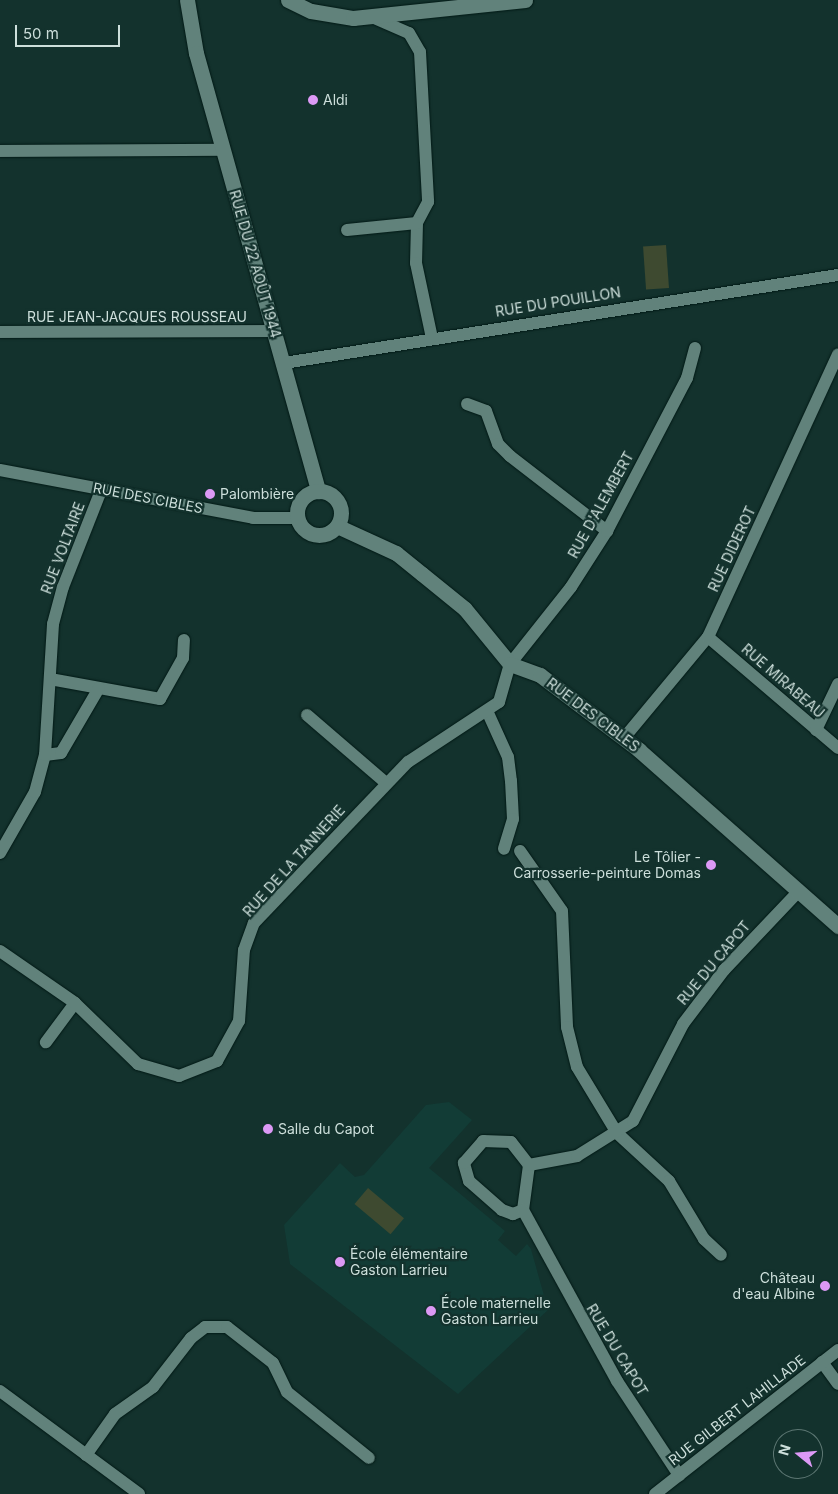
<!DOCTYPE html>
<meta charset="utf-8">
<style>
body{margin:0}
#map{position:relative;width:838px;height:1494px;overflow:hidden;background:#13322d;font-family:Inter,sans-serif}
div>[style]{position:absolute}
.built>*{inset:0;background:#123c36}
.green>*{inset:0;background:#3e4a30;transform-origin:0 0}
.roads{filter:drop-shadow(0 0 1px #001915) drop-shadow(0 0 1px #001915)}
.street>*{height:12px;margin:-6px;padding:0 6px;transform-origin:6px;border-radius:6px;background:#61827b}
.secondary>*{height:15px;margin:-7.5px;padding:0 7.5px;transform-origin:7.5px;border-radius:7.5px;background:#61827b}
.secondary>.ring{margin:-7.5px;padding:0;box-sizing:content-box;background:none;border:15px solid #61827b;border-radius:50%}
.dots>*{width:14px;height:14px;translate:-50% -50%;box-sizing:border-box;border:2px solid #13322d;border-radius:50%}
span{translate:-50% -50%;white-space:nowrap;text-align:center;line-height:1.15;-webkit-text-stroke:4.5px #13322d;paint-order:stroke}
.poi-label{font-size:14px;color:#cddfdb}
.left{translate:0 -50%;text-align:left}
.right{translate:-100% -50%;text-align:right}
.street-label{font-size:14px;color:#cddfdb}
.north{position:absolute;left:773px;top:1429px;width:50px;height:50px;box-sizing:border-box;background:#13322d;border:1px solid #5d7773;border-radius:50%;rotate:287deg;font-size:14px;font-weight:700;line-height:20px;text-align:center;color:#cddfdb}
.north::after{content:'';display:block;margin:auto;width:18px;height:22px;background:#dc99f5;clip-path:polygon(50% 0,100% 100%,50% 72%,0 100%)}
.scale{position:absolute;left:15px;top:25px;width:105px;height:22px;box-sizing:border-box;border:2px solid #cddfdb;border-top:0;padding-left:6px;font-size:15px;line-height:18px;white-space:nowrap;color:#cddfdb;-webkit-text-stroke:4px #13322d;paint-order:stroke}
</style>
<div id="map">
<div class="built">
<div style="clip-path:polygon(449px 1102px,472px 1120px,429px 1168px,505px 1231px,498px 1240px,516px 1256px,527px 1244px,531px 1249px,548px 1310px,458px 1394px,290px 1264px,284px 1225px,340px 1163px,355px 1177px,364px 1175px,426px 1105px)"></div>
</div>
<div class="green">
<div style="left:666px;top:245px;width:43px;height:23px;rotate:86deg"></div>
<div style="left:368px;top:1188px;width:47px;height:21px;rotate:40deg"></div>
</div>
<div class="roads">
<div class="street">
<div style="left:372px;top:17px;width:40px;rotate:23.4deg"></div>
<div style="left:409px;top:33px;width:22px;rotate:60deg"></div>
<div style="left:420px;top:52px;width:150px;rotate:86.9deg"></div>
<div style="left:428px;top:202px;width:24px;rotate:118deg"></div>
<div style="left:417px;top:223px;width:40px;rotate:91.4deg"></div>
<div style="left:416px;top:263px;width:77px;rotate:78deg"></div>
<div style="left:0;top:151px;width:222px;rotate:-0.3deg"></div>
<div style="left:347px;top:230px;width:70px;rotate:-5.7deg"></div>
<div style="left:0;top:332px;width:273px;rotate:-0.2deg"></div>
<div style="left:284px;top:363px;width:561px;rotate:-9.03deg"></div>
<div style="left:467px;top:404px;width:20px;rotate:20deg"></div>
<div style="left:486px;top:411px;width:35px;rotate:70deg"></div>
<div style="left:498px;top:444px;width:17px;rotate:45deg"></div>
<div style="left:510px;top:456px;width:123px;rotate:37.7deg"></div>
<div style="left:0;top:470px;width:258px;rotate:10.7deg"></div>
<div style="left:253px;top:518px;width:44px"></div>
<div style="left:708px;top:637px;width:171px;rotate:40.5deg"></div>
<div style="left:50px;top:679px;width:112px;rotate:10.3deg"></div>
<div style="left:160px;top:699px;width:47px;rotate:-60.7deg"></div>
<div style="left:183px;top:658px;width:18px;rotate:-87deg"></div>
<div style="left:488px;top:713px;width:48px;rotate:65.6deg"></div>
<div style="left:508px;top:757px;width:24px;rotate:83deg"></div>
<div style="left:511px;top:781px;width:38px;rotate:87deg"></div>
<div style="left:513px;top:819px;width:31px;rotate:107deg"></div>
<div style="left:307px;top:715px;width:104px;rotate:40.7deg"></div>
<div style="left:816px;top:730px;width:51px;rotate:-64.4deg"></div>
<div style="left:624px;top:738px;width:131px;rotate:-50.3deg"></div>
<div style="left:708px;top:637px;width:311px;rotate:-65.3deg"></div>
<div style="left:45px;top:755px;width:16px;rotate:-7deg"></div>
<div style="left:61px;top:753px;width:75px;rotate:-59.7deg"></div>
<div style="left:520px;top:851px;width:73px;rotate:55deg"></div>
<div style="left:562px;top:911px;width:116px;rotate:87.5deg"></div>
<div style="left:567px;top:1027px;width:41px;rotate:76deg"></div>
<div style="left:577px;top:1067px;width:77px;rotate:58.8deg"></div>
<div style="left:617px;top:1133px;width:71px;rotate:42.7deg"></div>
<div style="left:669px;top:1181px;width:68px;rotate:58.9deg"></div>
<div style="left:704px;top:1239px;width:23px;rotate:43deg"></div>
<div style="left:0;top:853px;width:70px;rotate:-60.2deg"></div>
<div style="left:35px;top:792px;width:38px;rotate:-75deg"></div>
<div style="left:45px;top:755px;width:131px;rotate:-86.5deg"></div>
<div style="left:53px;top:624px;width:38px;rotate:-75deg"></div>
<div style="left:63px;top:587px;width:106px;rotate:-68.5deg"></div>
<div style="left:0;top:951px;width:91px;rotate:34.7deg"></div>
<div style="left:75px;top:1003px;width:49px;rotate:126.6deg"></div>
<div style="left:75px;top:1003px;width:88px;rotate:44.1deg"></div>
<div style="left:138px;top:1064px;width:43px;rotate:16.3deg"></div>
<div style="left:179px;top:1076px;width:41px;rotate:-21.5deg"></div>
<div style="left:217px;top:1061px;width:46px;rotate:-61.2deg"></div>
<div style="left:239px;top:1021px;width:71px;rotate:-86deg"></div>
<div style="left:244px;top:950px;width:29px;rotate:-70deg"></div>
<div style="left:254px;top:923px;width:223px;rotate:-46.3deg"></div>
<div style="left:408px;top:762px;width:109px;rotate:-33.4deg"></div>
<div style="left:499px;top:702px;width:40px;rotate:-74deg"></div>
<div style="left:510px;top:664px;width:98px;rotate:-51.6deg"></div>
<div style="left:571px;top:587px;width:67px;rotate:-57.3deg"></div>
<div style="left:607px;top:531px;width:173px;rotate:-62.4deg"></div>
<div style="left:687px;top:378px;width:31px;rotate:-75deg"></div>
<div style="left:483px;top:1141px;width:28px;rotate:2deg"></div>
<div style="left:511px;top:1142px;width:29px;rotate:52deg"></div>
<div style="left:529px;top:1165px;width:45px;rotate:97.6deg"></div>
<div style="left:523px;top:1210px;width:11px;rotate:158deg"></div>
<div style="left:513px;top:1214px;width:12px;rotate:-160deg"></div>
<div style="left:502px;top:1210px;width:44px;rotate:-138.7deg"></div>
<div style="left:469px;top:1181px;width:19px;rotate:-106deg"></div>
<div style="left:464px;top:1163px;width:29px;rotate:-49deg"></div>
<div style="left:529px;top:1165px;width:49px;rotate:-10.6deg"></div>
<div style="left:577px;top:1156px;width:66px;rotate:-32deg"></div>
<div style="left:633px;top:1121px;width:109px;rotate:-62.7deg"></div>
<div style="left:683px;top:1024px;width:68px;rotate:-52.8deg"></div>
<div style="left:724px;top:970px;width:109px;rotate:-46.5deg"></div>
<div style="left:523px;top:1210px;width:195px;rotate:61.2deg"></div>
<div style="left:617px;top:1381px;width:113px;rotate:56.6deg"></div>
<div style="left:822px;top:1362px;width:27px;rotate:54deg"></div>
<div style="left:0;top:1391px;width:173px;rotate:36.5deg"></div>
<div style="left:86px;top:1455px;width:50px;rotate:-54.7deg"></div>
<div style="left:115px;top:1414px;width:47px;rotate:-35.4deg"></div>
<div style="left:153px;top:1387px;width:62px;rotate:-52.2deg"></div>
<div style="left:191px;top:1338px;width:18px;rotate:-38deg"></div>
<div style="left:205px;top:1327px;width:22px"></div>
<div style="left:227px;top:1327px;width:58px;rotate:38deg"></div>
<div style="left:273px;top:1363px;width:32px;rotate:64deg"></div>
<div style="left:287px;top:1392px;width:105px;rotate:38.8deg"></div>
<div style="left:655px;top:1494px;width:233px;rotate:-38.2deg"></div>
</div>
<div class="secondary">
<div style="left:187px;top:0;width:54px;rotate:80.4deg"></div>
<div style="left:196px;top:53px;width:455px;rotate:74.4deg"></div>
<div style="left:288px;top:0;width:25px;rotate:26deg"></div>
<div style="left:311px;top:11px;width:43px;rotate:9.5deg"></div>
<div style="left:353px;top:18px;width:173px;rotate:-6deg"></div>
<div class="ring" style="left:297px;top:491px;width:29px;height:29px"></div>
<div style="left:337px;top:526px;width:65px;rotate:24.6deg"></div>
<div style="left:396px;top:553px;width:33px;rotate:39deg"></div>
<div style="left:422px;top:574px;width:55px;rotate:39.1deg"></div>
<div style="left:465px;top:609px;width:71px;rotate:50.7deg"></div>
<div style="left:510px;top:664px;width:32px;rotate:20deg"></div>
<div style="left:540px;top:675px;width:124px;rotate:37.1deg"></div>
<div style="left:639px;top:750px;width:266px;rotate:41.5deg"></div>
</div>
</div>
<div class="dots">
<div style="left:313px;top:100px;background:#dc99f5"></div>
<div style="left:210px;top:494px;background:#dc99f5"></div>
<div style="left:711px;top:865px;background:#dc99f5"></div>
<div style="left:268px;top:1129px;background:#dc99f5"></div>
<div style="left:340px;top:1262px;background:#dc99f5"></div>
<div style="left:825px;top:1286px;background:#dc99f5"></div>
<div style="left:431px;top:1311px;background:#dc99f5"></div>
</div>
<div class="poi-label">
<span class="left" style="left:323px;top:100px">Aldi</span>
<span class="left" style="left:220px;top:494px">Palombière</span>
<span class="right" style="left:701px;top:865px">Le Tôlier -<br>Carrosserie-peinture Domas</span>
<span class="left" style="left:278px;top:1129px">Salle du Capot</span>
<span class="left" style="left:350px;top:1262px">École élémentaire<br>Gaston Larrieu</span>
<span class="right" style="left:815px;top:1286px">Château<br>d'eau Albine</span>
<span class="left" style="left:441px;top:1311px">École maternelle<br>Gaston Larrieu</span>
</div>
<div class="street-label">
<span style="left:255px;top:264px;rotate:74deg">RUE DU 22 AOÛT 1944</span>
<span style="left:558px;top:302px;rotate:-9deg">RUE DU POUILLON</span>
<span style="left:137px;top:317px">RUE JEAN-JACQUES ROUSSEAU</span>
<span style="left:148px;top:498px;rotate:11deg">RUE DES CIBLES</span>
<span style="left:601px;top:505px;rotate:-61deg">RUE D'ALEMBERT</span>
<span style="left:63px;top:548px;rotate:-69deg">RUE VOLTAIRE</span>
<span style="left:732px;top:549px;rotate:-65deg">RUE DIDEROT</span>
<span style="left:783px;top:681px;rotate:41deg">RUE MIRABEAU</span>
<span style="left:593px;top:715px;rotate:37deg">RUE DES CIBLES</span>
<span style="left:294px;top:861px;rotate:-48deg">RUE DE LA TANNERIE</span>
<span style="left:714px;top:963px;rotate:-50deg">RUE DU CAPOT</span>
<span style="left:617px;top:1350px;rotate:59deg">RUE DU CAPOT</span>
<span style="left:737px;top:1410px;rotate:-38deg">RUE GILBERT LAHILLADE</span>
</div>
<div class="north">N</div>
<div class="scale">50 m</div>
</div>
